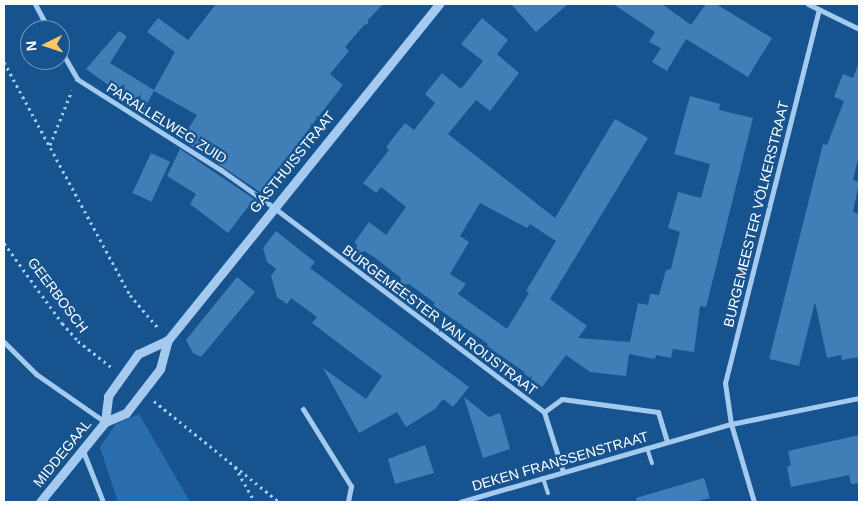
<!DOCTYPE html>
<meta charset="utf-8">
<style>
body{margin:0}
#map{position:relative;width:863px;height:506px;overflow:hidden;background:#17548f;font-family:Arial,sans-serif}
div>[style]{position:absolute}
.green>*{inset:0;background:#2a6eae}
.building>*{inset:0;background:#407eb8;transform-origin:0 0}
.path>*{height:3px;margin-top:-1.5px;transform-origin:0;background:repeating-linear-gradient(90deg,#a4cbef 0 2.5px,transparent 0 6.5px)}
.service>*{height:4px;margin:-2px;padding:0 2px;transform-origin:2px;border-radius:2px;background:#a4cbef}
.minor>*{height:5px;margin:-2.5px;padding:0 2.5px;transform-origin:2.5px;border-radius:2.5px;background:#a4cbef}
.tertiary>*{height:9px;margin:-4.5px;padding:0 4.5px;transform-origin:4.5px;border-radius:4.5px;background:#a4cbef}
span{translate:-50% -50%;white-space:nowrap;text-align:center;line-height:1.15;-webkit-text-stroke:4.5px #17548f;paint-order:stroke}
.street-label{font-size:14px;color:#fff}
.frame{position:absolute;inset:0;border:5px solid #fff;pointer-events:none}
.north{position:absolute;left:20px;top:20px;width:50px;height:50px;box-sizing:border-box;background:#17548f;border:1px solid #7498bc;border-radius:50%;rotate:266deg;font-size:14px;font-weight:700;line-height:20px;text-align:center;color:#fff}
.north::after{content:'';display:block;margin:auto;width:18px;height:22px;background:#ffc763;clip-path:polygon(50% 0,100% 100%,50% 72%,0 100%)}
</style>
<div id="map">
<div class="green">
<div style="clip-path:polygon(139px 414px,190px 502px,118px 502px,100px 447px,116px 424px)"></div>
</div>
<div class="building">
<div style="clip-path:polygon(216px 4px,383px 4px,368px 20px,368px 24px,364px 25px,345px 47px,349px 51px,330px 74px,343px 85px,260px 192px,184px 141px,187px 135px,185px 134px,197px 115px,154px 91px,143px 111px,112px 92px,114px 89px,86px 69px,119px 31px,127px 36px,110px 63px,154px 90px,175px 52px,147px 32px,158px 18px,188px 40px)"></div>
<div style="clip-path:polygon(511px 4px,568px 4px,536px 32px)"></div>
<div style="clip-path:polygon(613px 4px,662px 4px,691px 25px,706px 4px,716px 4px,772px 38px,748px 77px,686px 39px,667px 71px,652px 62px,661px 48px,649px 42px,655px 32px)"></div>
<div style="clip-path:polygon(evenodd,482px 18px,508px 40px,497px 54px,519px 73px,490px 111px,476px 100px,448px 134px,555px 218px,615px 119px,648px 138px,550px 299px,587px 326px,578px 338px,630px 342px,638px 303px,648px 305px,650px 294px,659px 295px,666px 270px,671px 269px,680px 232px,668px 228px,678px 192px,701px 198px,710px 164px,674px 154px,690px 96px,720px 104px,719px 110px,753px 118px,706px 307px,700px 306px,694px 352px,673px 349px,671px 358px,656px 355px,655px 359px,629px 354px,626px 376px,590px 372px,566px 355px,542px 387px,522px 372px,523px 371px,487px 346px,488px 344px,433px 305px,435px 303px,409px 284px,400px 285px,401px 278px,374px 257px,364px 251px,355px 255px,357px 245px,354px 243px,369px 222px,386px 235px,406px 207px,381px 187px,376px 193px,363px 183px,389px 150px,386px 147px,405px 123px,414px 130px,435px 103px,425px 94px,442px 73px,461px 89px,483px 61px,461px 44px,482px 18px,480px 203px,527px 228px,530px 224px,556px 241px,526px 291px,529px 293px,507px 329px,458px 294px,466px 284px,450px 274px,469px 242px,460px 236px,480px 203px)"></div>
<div style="clip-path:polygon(858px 65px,859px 155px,853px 180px,859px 182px,853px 212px,859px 214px,859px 357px,842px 360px,841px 355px,827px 358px,815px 302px,799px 366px,769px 359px,823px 144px,827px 145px,844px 101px,834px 97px,843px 74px,853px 78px)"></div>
<div style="clip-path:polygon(180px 149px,254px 199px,228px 233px,190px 204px,196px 194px,167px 176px)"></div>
<div style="left:151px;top:153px;width:21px;height:44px;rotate:25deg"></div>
<div style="clip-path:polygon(276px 231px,315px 262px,310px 268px,469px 387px,453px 407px,443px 399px,435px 409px,406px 427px,397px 412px,359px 433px,323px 368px,366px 399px,382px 376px,312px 323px,317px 317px,291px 298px,287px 304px,277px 297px,271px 276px,276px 269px,267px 262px,263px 248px)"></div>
<div style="clip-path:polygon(237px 277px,255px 292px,201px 357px,193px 353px,186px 340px)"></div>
<div style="clip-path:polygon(464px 397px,489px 417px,500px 413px,510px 449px,483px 458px)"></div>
<div style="clip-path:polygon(859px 435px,859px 483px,851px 484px,849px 475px,791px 487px,787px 467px,791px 465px,788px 451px)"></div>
<div style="clip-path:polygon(425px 445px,434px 473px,395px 484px,388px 459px)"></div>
<div style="clip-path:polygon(704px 478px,710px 498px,694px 502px,637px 502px,636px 498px)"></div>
</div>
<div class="path">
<div style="left:4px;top:62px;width:265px;rotate:61.6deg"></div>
<div style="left:130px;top:295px;width:45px;rotate:49.5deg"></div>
<div style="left:50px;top:145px;width:59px;rotate:-68.2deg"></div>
<div style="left:4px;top:243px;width:99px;rotate:54.1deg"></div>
<div style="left:62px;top:323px;width:24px;rotate:48deg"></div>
<div style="left:78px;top:341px;width:42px;rotate:38.2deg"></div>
<div style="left:154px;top:401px;width:161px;rotate:38.9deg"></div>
<div style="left:235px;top:467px;width:40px;rotate:60.3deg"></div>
</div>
<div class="service">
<div style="left:647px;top:448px;width:16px;rotate:72deg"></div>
<div style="left:543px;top:478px;width:16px;rotate:72deg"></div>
</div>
<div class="minor">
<div style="left:35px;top:4px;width:30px;rotate:62deg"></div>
<div style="left:808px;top:4px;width:57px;rotate:26.1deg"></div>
<div style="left:60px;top:49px;width:34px;rotate:60deg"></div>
<div style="left:77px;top:79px;width:170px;rotate:32.3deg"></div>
<div style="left:221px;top:170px;width:64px;rotate:35.4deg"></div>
<div style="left:273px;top:207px;width:340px;rotate:37.1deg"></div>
<div style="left:544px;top:412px;width:63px;rotate:72.4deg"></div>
<div style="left:4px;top:342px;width:45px;rotate:45deg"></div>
<div style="left:36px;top:374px;width:84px;rotate:34.8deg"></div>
<div style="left:303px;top:409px;width:91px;rotate:58.1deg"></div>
<div style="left:351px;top:486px;width:16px;rotate:101deg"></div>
<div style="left:544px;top:412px;width:22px;rotate:-36deg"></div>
<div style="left:562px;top:399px;width:97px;rotate:7.7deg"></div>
<div style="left:658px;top:412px;width:31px;rotate:73deg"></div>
<div style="left:83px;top:451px;width:55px;rotate:68.6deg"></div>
<div style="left:460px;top:502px;width:282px;rotate:-16.1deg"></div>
<div style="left:731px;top:424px;width:131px;rotate:-11.5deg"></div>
<div style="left:754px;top:502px;width:81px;rotate:-106.4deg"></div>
<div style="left:731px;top:424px;width:41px;rotate:-98.3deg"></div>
<div style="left:725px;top:383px;width:385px;rotate:-75.9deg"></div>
</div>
<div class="tertiary">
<div style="left:105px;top:422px;width:23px;rotate:-23deg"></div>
<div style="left:126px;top:413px;width:56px;rotate:-52.3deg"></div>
<div style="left:160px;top:369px;width:30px;rotate:-75deg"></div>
<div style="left:168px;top:340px;width:432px;rotate:-51.1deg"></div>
<div style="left:40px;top:502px;width:103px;rotate:-50.9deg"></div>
<div style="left:105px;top:422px;width:26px;rotate:-83deg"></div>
<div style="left:108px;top:396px;width:52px;rotate:-54.5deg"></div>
<div style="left:138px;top:354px;width:33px;rotate:-25deg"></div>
</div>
<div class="street-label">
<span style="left:167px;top:123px;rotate:32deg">PARALLELWEG ZUID</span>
<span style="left:292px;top:162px;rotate:-51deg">GASTHUISSTRAAT</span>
<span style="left:756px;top:214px;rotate:-76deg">BURGEMEESTER VÖLKERSTRAAT</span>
<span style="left:58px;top:295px;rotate:53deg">GEERBOSCH</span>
<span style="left:440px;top:320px;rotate:37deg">BURGEMEESTER VAN ROIJSTRAAT</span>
<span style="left:62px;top:453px;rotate:-51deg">MIDDEGAAL</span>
<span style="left:560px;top:461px;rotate:-16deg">DEKEN FRANSSENSTRAAT</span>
</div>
<div class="frame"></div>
<div class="north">N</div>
</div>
